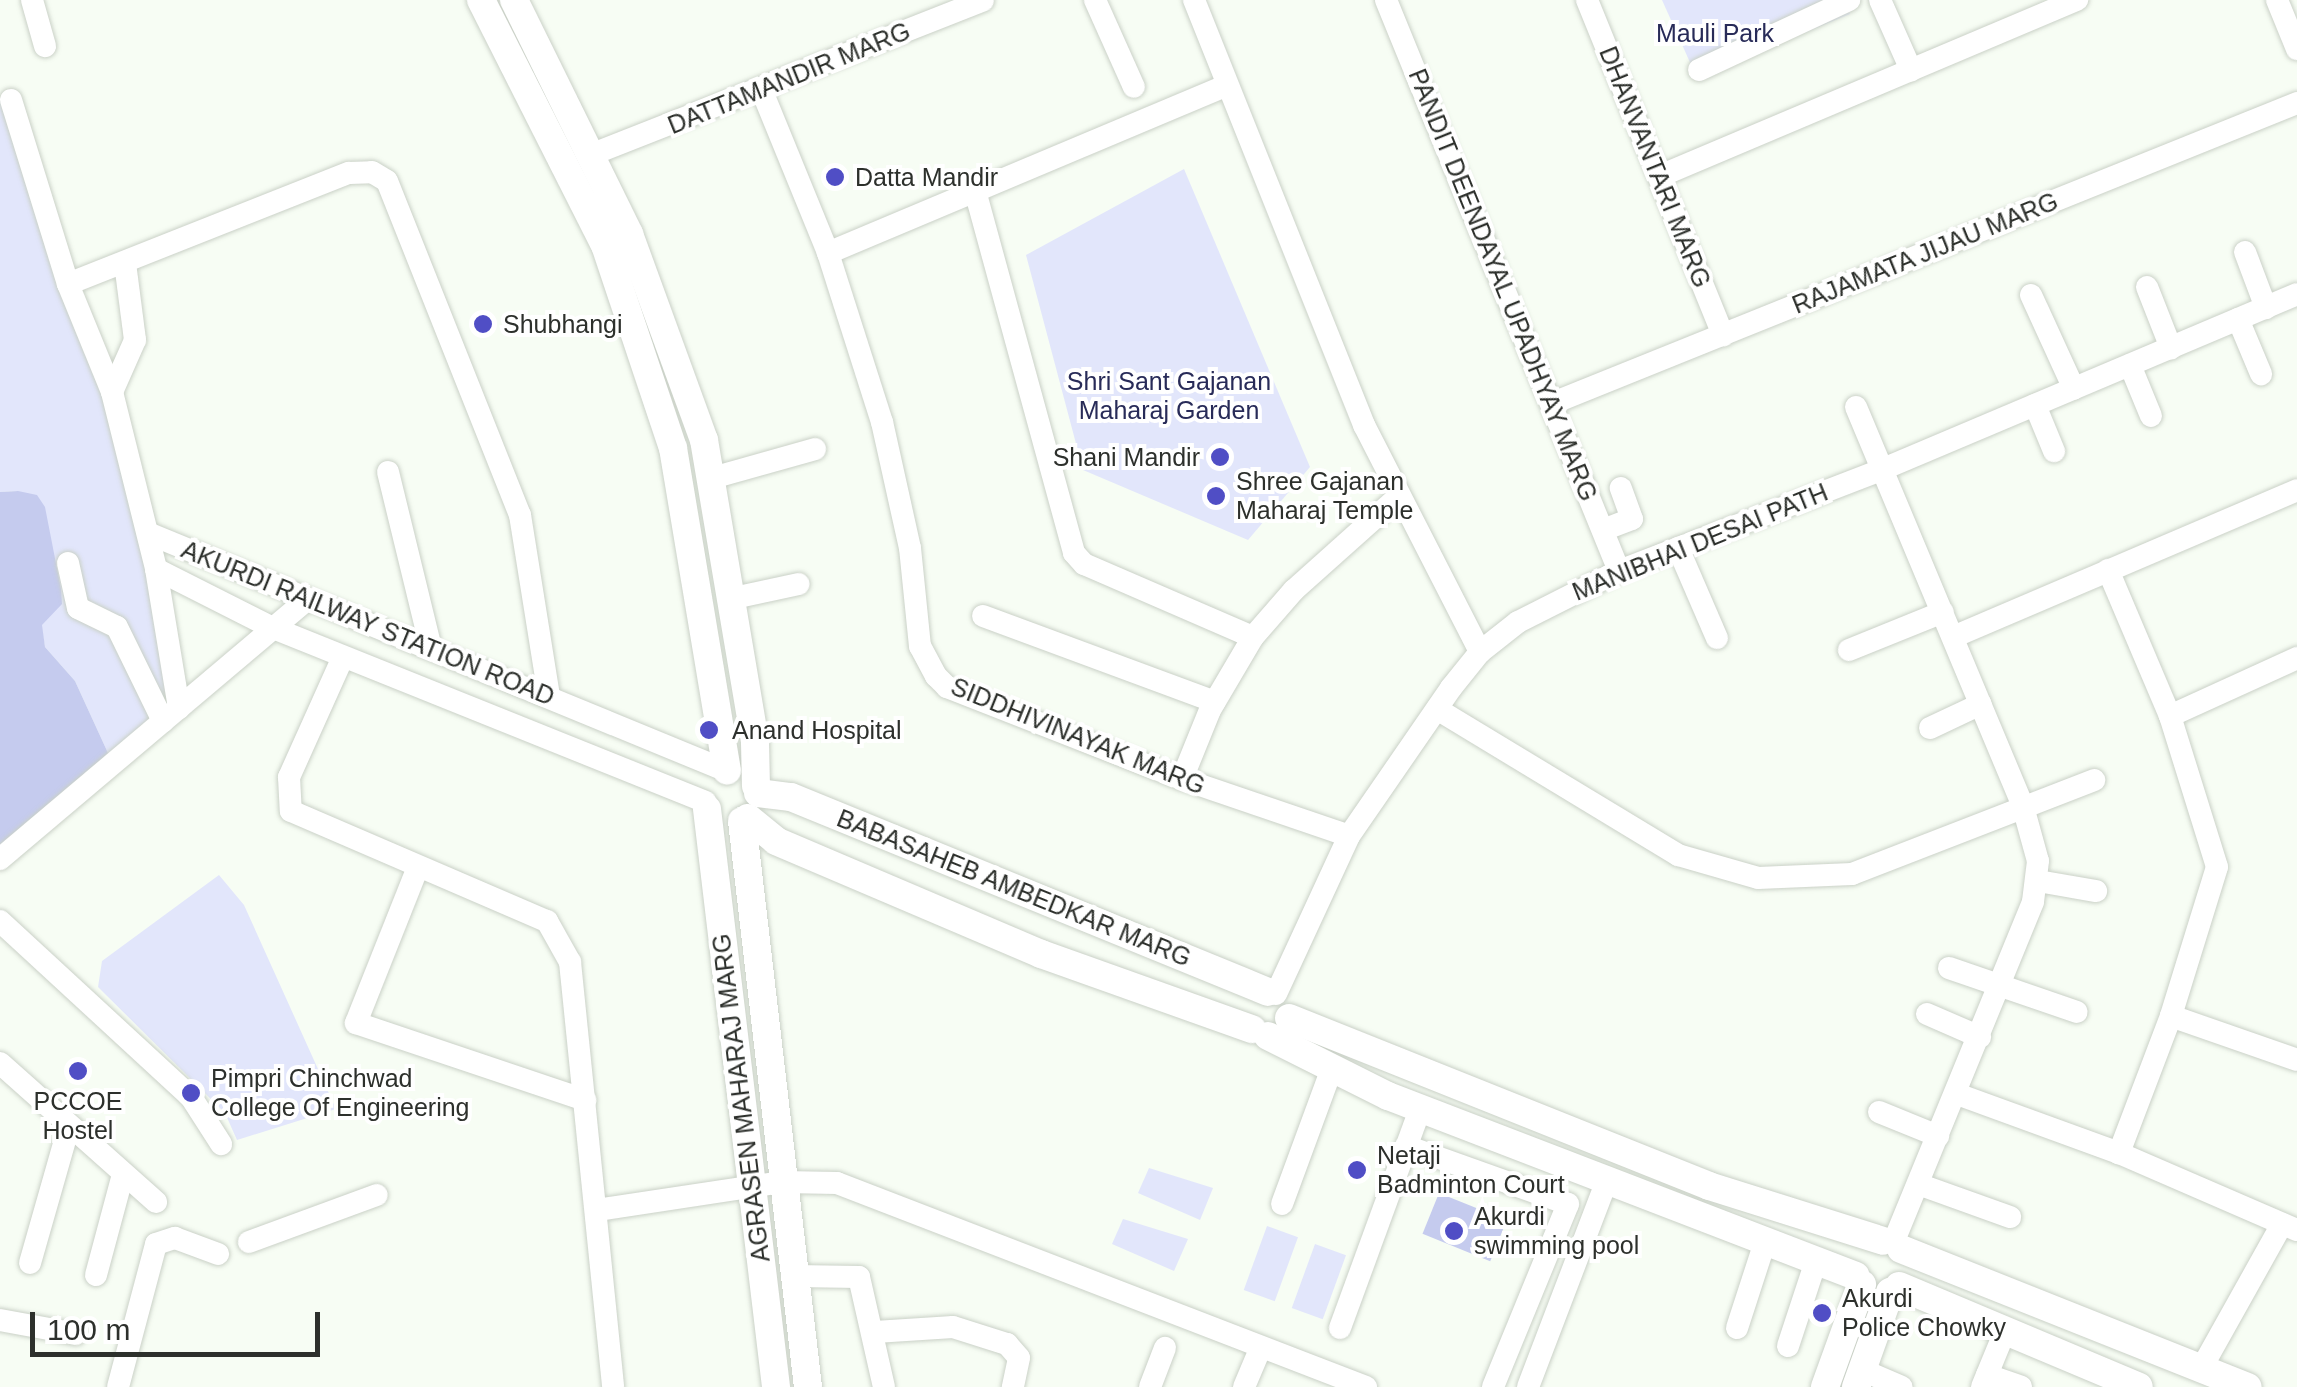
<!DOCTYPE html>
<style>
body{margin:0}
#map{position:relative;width:2297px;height:1387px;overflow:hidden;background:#f7fdf4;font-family:Helvetica,sans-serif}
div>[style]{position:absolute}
.green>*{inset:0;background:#e2e6fb;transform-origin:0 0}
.water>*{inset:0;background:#c5cbee;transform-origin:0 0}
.roads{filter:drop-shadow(0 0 2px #cad1c7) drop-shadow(0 0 2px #cad1c7)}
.minor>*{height:22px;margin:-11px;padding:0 11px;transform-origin:11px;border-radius:11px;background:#fff}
.major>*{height:28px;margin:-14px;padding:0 14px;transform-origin:14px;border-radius:14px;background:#fff}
.dots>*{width:28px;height:28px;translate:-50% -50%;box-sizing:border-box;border:5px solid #fff;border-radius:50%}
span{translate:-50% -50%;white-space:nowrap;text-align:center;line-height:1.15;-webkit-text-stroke:8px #fff;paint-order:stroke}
.park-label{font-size:25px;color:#282b58}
.street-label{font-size:25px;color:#2d302c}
.poi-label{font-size:25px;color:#2d302c}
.left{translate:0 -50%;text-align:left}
.right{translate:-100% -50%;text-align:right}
.scale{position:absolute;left:30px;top:1312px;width:290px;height:45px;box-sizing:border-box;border:5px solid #2d302c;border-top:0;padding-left:12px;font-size:30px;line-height:35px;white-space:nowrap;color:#2d302c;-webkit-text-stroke:8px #fff;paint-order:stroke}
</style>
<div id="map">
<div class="green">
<div style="clip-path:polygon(1662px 0,1844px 0,1850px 14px,1697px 78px)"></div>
<div style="clip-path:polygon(0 99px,105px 396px,178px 709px,113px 764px,75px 681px,45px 647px,41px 625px,47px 612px,18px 491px,0 492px)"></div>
<div style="clip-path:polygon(1184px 169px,1310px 467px,1248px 540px,1083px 470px,1026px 255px)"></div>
<div style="clip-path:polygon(219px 875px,244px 905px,336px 1109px,237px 1140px,225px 1113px,98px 987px,102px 961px)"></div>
<div style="clip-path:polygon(1149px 1168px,1213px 1188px,1200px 1220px,1138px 1193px)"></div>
<div style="clip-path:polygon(1123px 1219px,1188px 1239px,1174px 1271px,1112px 1244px)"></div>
<div style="left:1267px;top:1226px;width:33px;height:68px;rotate:20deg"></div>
<div style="left:1315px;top:1244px;width:33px;height:68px;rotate:20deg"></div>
</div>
<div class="water">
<div style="clip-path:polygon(18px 491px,37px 495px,45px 507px,61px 589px,62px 604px,42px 625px,45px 647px,75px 681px,113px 764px,0 857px,0 492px)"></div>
<div style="left:1439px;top:1193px;width:73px;height:44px;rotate:22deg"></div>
</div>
<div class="roads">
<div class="minor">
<div style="left:32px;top:0;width:48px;rotate:74.2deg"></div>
<div style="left:1095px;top:0;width:95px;rotate:65.9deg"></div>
<div style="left:1194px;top:0;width:458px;rotate:68.2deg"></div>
<div style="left:1364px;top:425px;width:255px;rotate:62.9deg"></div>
<div style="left:1386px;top:0;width:617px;rotate:67.8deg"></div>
<div style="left:1587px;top:0;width:362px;rotate:67.9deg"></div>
<div style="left:1880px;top:0;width:77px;rotate:66.1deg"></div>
<div style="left:2277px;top:0;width:53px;rotate:67.8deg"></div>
<div style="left:1699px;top:70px;width:166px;rotate:-25deg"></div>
<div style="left:762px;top:91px;width:175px;rotate:67.8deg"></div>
<div style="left:828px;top:253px;width:177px;rotate:72.3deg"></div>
<div style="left:882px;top:422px;width:129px;rotate:77.5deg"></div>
<div style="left:910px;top:548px;width:99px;rotate:84.2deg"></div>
<div style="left:920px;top:646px;width:34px;rotate:62deg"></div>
<div style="left:936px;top:676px;width:16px;rotate:45deg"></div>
<div style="left:947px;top:687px;width:252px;rotate:21.4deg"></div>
<div style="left:1182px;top:779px;width:176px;rotate:18.8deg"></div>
<div style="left:11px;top:100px;width:193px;rotate:72.8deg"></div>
<div style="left:68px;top:284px;width:117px;rotate:67.8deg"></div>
<div style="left:112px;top:392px;width:182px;rotate:76deg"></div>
<div style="left:156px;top:569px;width:131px;rotate:26.8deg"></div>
<div style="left:273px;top:628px;width:466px;rotate:21.9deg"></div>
<div style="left:593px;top:154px;width:419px;rotate:-21.5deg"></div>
<div style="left:1660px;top:176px;width:453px;rotate:-22.9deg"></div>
<div style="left:974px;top:187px;width:379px;rotate:74.7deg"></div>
<div style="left:1074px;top:553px;width:15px;rotate:48deg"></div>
<div style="left:1084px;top:564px;width:184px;rotate:23.4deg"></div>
<div style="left:2245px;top:252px;width:60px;rotate:69.4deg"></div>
<div style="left:828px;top:253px;width:433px;rotate:-22.8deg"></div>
<div style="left:68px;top:284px;width:302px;rotate:-21.6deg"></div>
<div style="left:349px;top:173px;width:23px;rotate:-2deg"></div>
<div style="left:372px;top:172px;width:17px;rotate:31deg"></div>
<div style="left:387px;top:181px;width:360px;rotate:68.3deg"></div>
<div style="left:520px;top:515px;width:184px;rotate:80.9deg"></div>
<div style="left:2147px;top:287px;width:66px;rotate:68.5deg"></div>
<div style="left:2031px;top:295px;width:103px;rotate:65.4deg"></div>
<div style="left:2238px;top:319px;width:60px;rotate:67.3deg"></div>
<div style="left:2130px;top:365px;width:55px;rotate:67.6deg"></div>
<div style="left:112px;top:392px;width:57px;rotate:-66.1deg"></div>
<div style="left:135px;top:340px;width:78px;rotate:-97.4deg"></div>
<div style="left:1553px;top:403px;width:802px;rotate:-21.96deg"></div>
<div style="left:2035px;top:405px;width:50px;rotate:67.6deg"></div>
<div style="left:1856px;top:407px;width:429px;rotate:67.3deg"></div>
<div style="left:2022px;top:803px;width:60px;rotate:74.6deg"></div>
<div style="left:2038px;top:861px;width:41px;rotate:97deg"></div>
<div style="left:2033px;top:902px;width:369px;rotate:112.3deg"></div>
<div style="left:388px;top:472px;width:181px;rotate:76.3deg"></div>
<div style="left:712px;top:478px;width:107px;rotate:-15.7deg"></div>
<div style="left:1603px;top:530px;width:31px;rotate:-21deg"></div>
<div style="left:1632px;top:519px;width:33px;rotate:-110deg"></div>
<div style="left:150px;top:534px;width:624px;rotate:22.33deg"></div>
<div style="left:1678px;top:548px;width:98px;rotate:66.6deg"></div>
<div style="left:68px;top:563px;width:46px;rotate:77.5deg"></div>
<div style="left:78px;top:608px;width:43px;rotate:26deg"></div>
<div style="left:117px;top:627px;width:105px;rotate:63.9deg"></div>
<div style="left:156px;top:569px;width:141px;rotate:80.6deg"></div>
<div style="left:2108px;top:570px;width:159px;rotate:67deg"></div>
<div style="left:2170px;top:716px;width:158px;rotate:72.7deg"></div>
<div style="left:2217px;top:867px;width:156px;rotate:107.2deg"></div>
<div style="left:2171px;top:1016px;width:147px;rotate:110.8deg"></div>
<div style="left:734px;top:598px;width:66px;rotate:-12.2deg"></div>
<div style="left:983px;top:616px;width:247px;rotate:20.3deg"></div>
<div style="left:1953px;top:637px;width:374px;rotate:-23.1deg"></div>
<div style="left:1849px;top:650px;width:101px;rotate:-22deg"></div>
<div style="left:343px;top:657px;width:132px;rotate:114.2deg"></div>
<div style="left:289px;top:777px;width:34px;rotate:87deg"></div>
<div style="left:291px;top:811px;width:279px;rotate:23.3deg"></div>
<div style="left:547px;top:921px;width:47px;rotate:60.7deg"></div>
<div style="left:570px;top:962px;width:427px;rotate:84.2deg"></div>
<div style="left:1437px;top:709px;width:282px;rotate:31.2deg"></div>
<div style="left:1678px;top:855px;width:83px;rotate:16deg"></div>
<div style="left:1758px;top:878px;width:94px;rotate:-2.4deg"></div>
<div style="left:1852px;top:874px;width:260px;rotate:-21.2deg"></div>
<div style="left:2170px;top:716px;width:140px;rotate:-24.5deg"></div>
<div style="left:1930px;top:728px;width:56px;rotate:-25.2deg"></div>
<div style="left:1182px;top:779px;width:74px;rotate:-67.9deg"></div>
<div style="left:1210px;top:710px;width:85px;rotate:-59.5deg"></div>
<div style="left:1253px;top:637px;width:62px;rotate:-48.9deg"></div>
<div style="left:1294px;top:590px;width:141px;rotate:-41.8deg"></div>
<div style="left:0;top:859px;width:403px;rotate:-40.2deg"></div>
<div style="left:418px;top:867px;width:168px;rotate:111.7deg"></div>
<div style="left:356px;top:1023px;width:242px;rotate:18.6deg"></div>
<div style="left:2038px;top:881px;width:59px;rotate:9.8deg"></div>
<div style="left:0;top:921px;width:260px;rotate:42.7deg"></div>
<div style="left:191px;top:1097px;width:56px;rotate:57.4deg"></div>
<div style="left:1949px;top:968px;width:135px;rotate:19deg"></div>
<div style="left:1276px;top:994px;width:174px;rotate:-65.2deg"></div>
<div style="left:1349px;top:836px;width:180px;rotate:-55.4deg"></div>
<div style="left:1451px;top:688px;width:46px;rotate:-51.1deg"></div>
<div style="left:1480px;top:652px;width:48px;rotate:-38.3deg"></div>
<div style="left:1518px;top:622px;width:113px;rotate:-26.8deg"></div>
<div style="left:1619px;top:571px;width:283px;rotate:-21.1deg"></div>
<div style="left:1883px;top:469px;width:449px;rotate:-22.9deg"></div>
<div style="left:1927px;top:1014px;width:58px;rotate:23.5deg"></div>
<div style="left:2171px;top:1016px;width:133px;rotate:19.2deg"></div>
<div style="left:0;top:1063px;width:209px;rotate:41.7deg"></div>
<div style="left:1957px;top:1094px;width:172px;rotate:20deg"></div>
<div style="left:2119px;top:1153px;width:194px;rotate:23.4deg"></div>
<div style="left:1879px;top:1112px;width:64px;rotate:22.1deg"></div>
<div style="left:1406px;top:1146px;width:172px;rotate:19.7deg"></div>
<div style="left:1568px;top:1204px;width:198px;rotate:112.3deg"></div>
<div style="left:1918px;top:1184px;width:98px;rotate:19.7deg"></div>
<div style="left:1282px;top:1204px;width:142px;rotate:-69.8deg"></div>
<div style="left:597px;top:1210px;width:188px;rotate:-8.6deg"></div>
<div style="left:783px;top:1182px;width:54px;rotate:1.1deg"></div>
<div style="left:837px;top:1183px;width:567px;rotate:21.09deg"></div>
<div style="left:249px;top:1242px;width:136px;rotate:-20.2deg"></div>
<div style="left:30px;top:1263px;width:142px;rotate:-74.1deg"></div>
<div style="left:96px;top:1275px;width:105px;rotate:-75deg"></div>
<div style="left:794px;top:1276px;width:65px;rotate:0.9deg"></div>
<div style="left:859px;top:1277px;width:113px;rotate:77.2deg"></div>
<div style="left:0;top:1320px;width:77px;rotate:10.4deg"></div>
<div style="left:1340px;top:1328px;width:233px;rotate:-69.9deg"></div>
<div style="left:1737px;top:1328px;width:90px;rotate:-72deg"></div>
<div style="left:875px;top:1332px;width:78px;rotate:-3.7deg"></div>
<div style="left:953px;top:1327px;width:57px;rotate:17.5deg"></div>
<div style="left:1007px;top:1344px;width:18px;rotate:49deg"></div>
<div style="left:1019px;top:1358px;width:30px;rotate:102deg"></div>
<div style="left:1788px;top:1346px;width:89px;rotate:-71.8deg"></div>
<div style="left:2201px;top:1369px;width:166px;rotate:-60.8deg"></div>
<div style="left:1862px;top:1370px;width:43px;rotate:23deg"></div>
<div style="left:1987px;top:1375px;width:36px;rotate:19deg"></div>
<div style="left:118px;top:1387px;width:148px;rotate:-75.1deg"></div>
<div style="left:156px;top:1244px;width:20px;rotate:-18deg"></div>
<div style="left:175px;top:1238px;width:46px;rotate:20.4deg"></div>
<div style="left:1150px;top:1387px;width:42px;rotate:-69deg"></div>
<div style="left:1244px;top:1387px;width:43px;rotate:-67deg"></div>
<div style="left:1528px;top:1387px;width:218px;rotate:-69.1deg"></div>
<div style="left:1982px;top:1387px;width:61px;rotate:-67.7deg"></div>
</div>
<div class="major">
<div style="left:481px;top:0;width:275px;rotate:63.2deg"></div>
<div style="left:605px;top:245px;width:214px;rotate:71.5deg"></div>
<div style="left:673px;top:448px;width:327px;rotate:80.5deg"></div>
<div style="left:514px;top:0;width:261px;rotate:63.8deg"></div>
<div style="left:629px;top:234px;width:219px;rotate:70deg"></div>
<div style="left:704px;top:440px;width:307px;rotate:80.4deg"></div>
<div style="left:755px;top:743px;width:43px;rotate:88.7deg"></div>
<div style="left:758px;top:793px;width:33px;rotate:7deg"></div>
<div style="left:791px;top:797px;width:515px;rotate:22.23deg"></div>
<div style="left:707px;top:809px;width:582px;rotate:83.19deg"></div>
<div style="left:748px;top:818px;width:36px;rotate:39deg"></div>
<div style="left:776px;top:841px;width:288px;rotate:23.1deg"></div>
<div style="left:1041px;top:954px;width:224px;rotate:19.6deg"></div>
<div style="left:742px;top:821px;width:570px;rotate:83.35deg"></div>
<div style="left:1289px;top:1018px;width:452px;rotate:21.8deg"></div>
<div style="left:1709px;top:1186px;width:182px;rotate:17.5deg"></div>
<div style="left:1268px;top:1036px;width:134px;rotate:26.6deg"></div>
<div style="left:1388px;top:1096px;width:501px;rotate:21.04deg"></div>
<div style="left:1901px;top:1249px;width:373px;rotate:21.7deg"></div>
<div style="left:1899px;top:1286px;width:260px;rotate:22.8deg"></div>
<div style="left:1825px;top:1387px;width:109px;rotate:-70.1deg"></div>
<div style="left:1856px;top:1387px;width:101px;rotate:-70.3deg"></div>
</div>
</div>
<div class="dots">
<div style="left:835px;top:177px;background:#504ec5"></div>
<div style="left:483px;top:324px;background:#504ec5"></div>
<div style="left:1220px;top:457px;background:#504ec5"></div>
<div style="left:1216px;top:496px;background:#504ec5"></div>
<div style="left:709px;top:730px;background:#504ec5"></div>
<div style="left:78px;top:1071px;background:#504ec5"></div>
<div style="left:191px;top:1093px;background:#504ec5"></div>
<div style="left:1357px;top:1170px;background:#504ec5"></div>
<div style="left:1454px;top:1231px;background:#504ec5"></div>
<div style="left:1822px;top:1313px;background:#504ec5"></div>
</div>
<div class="park-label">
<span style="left:1715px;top:33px">Mauli Park</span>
<span style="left:1169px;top:396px">Shri Sant Gajanan<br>Maharaj Garden</span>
</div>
<div class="street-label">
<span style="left:789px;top:78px;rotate:-22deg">DATTAMANDIR MARG</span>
<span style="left:1655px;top:167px;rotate:68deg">DHANVANTARI MARG</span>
<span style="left:1925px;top:253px;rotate:-22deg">RAJAMATA JIJAU MARG</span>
<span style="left:1503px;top:285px;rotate:68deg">PANDIT DEENDAYAL UPADHYAY MARG</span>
<span style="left:1700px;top:542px;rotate:-22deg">MANIBHAI DESAI PATH</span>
<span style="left:368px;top:623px;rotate:22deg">AKURDI RAILWAY STATION ROAD</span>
<span style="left:1078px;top:736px;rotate:22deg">SIDDHIVINAYAK MARG</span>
<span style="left:1014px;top:888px;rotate:22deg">BABASAHEB AMBEDKAR MARG</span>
<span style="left:741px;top:1098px;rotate:-97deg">AGRASEN MAHARAJ MARG</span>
</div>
<div class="poi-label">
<span class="left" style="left:855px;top:177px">Datta Mandir</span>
<span class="left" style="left:503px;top:324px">Shubhangi</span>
<span class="right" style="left:1200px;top:457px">Shani Mandir</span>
<span class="left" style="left:1236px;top:496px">Shree Gajanan<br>Maharaj Temple</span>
<span class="left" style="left:732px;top:730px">Anand Hospital</span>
<span class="left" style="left:211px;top:1093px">Pimpri Chinchwad<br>College Of Engineering</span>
<span style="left:78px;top:1116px">PCCOE<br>Hostel</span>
<span class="left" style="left:1377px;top:1170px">Netaji<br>Badminton Court</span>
<span class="left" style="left:1474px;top:1231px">Akurdi<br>swimming pool</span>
<span class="left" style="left:1842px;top:1313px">Akurdi<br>Police Chowky</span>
</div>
<div class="scale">100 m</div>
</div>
